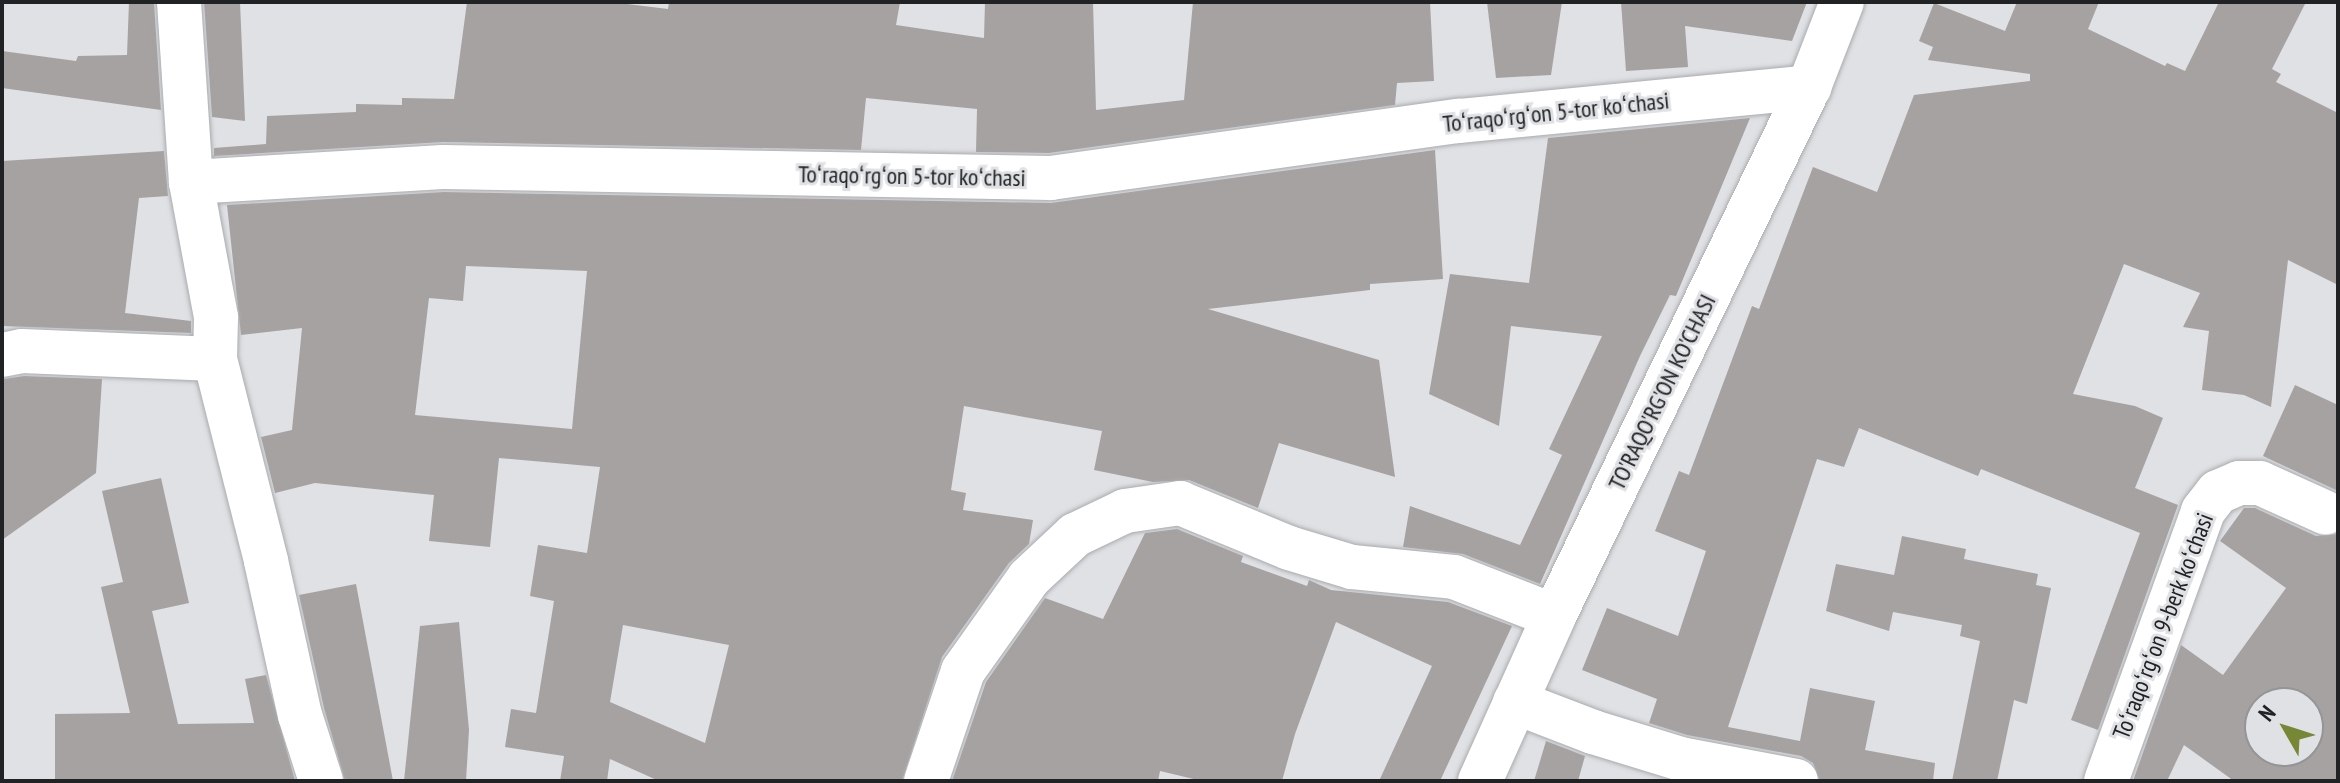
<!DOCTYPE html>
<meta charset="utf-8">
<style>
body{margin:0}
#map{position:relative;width:2340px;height:783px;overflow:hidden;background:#dfe1e4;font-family:"PT Sans Narrow",sans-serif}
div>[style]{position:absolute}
.building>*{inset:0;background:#a6a2a1}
.roads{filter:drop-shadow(0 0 2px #a9abae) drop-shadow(0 0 2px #a9abae)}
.minor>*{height:44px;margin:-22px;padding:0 22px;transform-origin:22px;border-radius:22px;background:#fff}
.tertiary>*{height:44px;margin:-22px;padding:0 22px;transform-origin:22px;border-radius:22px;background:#fff}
span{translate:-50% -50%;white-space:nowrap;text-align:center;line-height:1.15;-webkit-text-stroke:6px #dfe1e4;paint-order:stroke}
.street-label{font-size:24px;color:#212223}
.frame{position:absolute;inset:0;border:4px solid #212223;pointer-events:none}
.north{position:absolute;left:2244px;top:687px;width:80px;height:80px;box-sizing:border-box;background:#dfe1e4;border:2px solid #939597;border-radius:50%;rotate:309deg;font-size:22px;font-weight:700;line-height:32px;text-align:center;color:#212223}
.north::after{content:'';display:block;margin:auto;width:28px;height:36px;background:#768736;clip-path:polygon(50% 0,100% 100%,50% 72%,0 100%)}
</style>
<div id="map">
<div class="building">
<div style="clip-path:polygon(129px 2px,154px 2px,161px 110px,2px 88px,2px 51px,76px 61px,78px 56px,127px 55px)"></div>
<div style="clip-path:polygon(204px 2px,240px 2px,245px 121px,212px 117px)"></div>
<div style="clip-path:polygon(467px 2px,611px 2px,668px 9px,669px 2px,900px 2px,896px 25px,984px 38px,985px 2px,1093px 2px,1096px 110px,1184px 100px,1193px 2px,1430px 2px,1434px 81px,1397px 83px,1395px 105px,1049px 153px,976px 152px,977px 109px,866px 98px,861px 150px,443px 142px,214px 156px,214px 148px,266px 144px,267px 116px,356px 112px,356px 104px,402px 105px,402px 98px,454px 99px)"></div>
<div style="clip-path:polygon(1487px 2px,1562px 2px,1551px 75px,1496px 78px)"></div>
<div style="clip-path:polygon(1621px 2px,1807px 2px,1792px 41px,1685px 26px,1688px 67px,1626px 71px)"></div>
<div style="clip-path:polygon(2017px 2px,2099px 2px,2088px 29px,2165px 66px,2167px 63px,2185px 71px,2219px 2px,2306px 2px,2272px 69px,2281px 74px,2276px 82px,2338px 113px,2338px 285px,2288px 260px,2271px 407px,2244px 395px,2202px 390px,2209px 331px,2183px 327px,2200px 293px,2124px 264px,2073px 394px,2135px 406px,2163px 418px,2135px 488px,2178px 505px,2098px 730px,2071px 720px,2140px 533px,1981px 469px,1978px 476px,1859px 428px,1844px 467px,1817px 459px,1728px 727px,1800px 741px,1810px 688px,1875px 701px,1865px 750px,1935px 763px,1933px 781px,1820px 781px,1813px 763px,1801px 756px,1687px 735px,1649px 723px,1657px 699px,1582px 670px,1607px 608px,1678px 636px,1706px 551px,1655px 531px,1679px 471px,1689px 475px,1752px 306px,1759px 309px,1813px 167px,1877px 192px,1914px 95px,2030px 81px,2030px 74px,1928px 60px,1933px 47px,1919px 41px,1934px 3px,2005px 31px)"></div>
<div style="clip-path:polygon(1750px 118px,1676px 296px,1670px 295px,1640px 356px,1540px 584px,1463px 554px,1403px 547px,1410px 506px,1520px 545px,1562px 455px,1549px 449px,1602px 336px,1511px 326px,1499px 426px,1429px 394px,1450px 274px,1529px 283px,1548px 138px)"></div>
<div style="clip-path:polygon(evenodd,1435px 150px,1443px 279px,1370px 284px,1370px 290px,1208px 309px,1379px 360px,1395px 477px,1279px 443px,1258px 508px,1189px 480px,1153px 482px,1094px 470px,1102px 431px,964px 406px,951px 490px,966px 493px,963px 510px,1033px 520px,1029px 544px,1009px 563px,942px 657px,902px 781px,659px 781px,610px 759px,607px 781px,560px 781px,564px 756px,505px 747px,511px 709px,536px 713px,554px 601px,530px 596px,538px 545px,587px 553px,600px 467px,499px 458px,490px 547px,429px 541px,434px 495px,315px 483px,275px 493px,261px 437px,292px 430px,302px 328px,241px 335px,227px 205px,444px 192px,1051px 203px,1435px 150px,466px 266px,587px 271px,572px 429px,415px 415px,429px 298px,463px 301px,466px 266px,1435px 150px,623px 625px,729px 645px,705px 743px,610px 702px,623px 625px)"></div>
<div style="clip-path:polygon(164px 151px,168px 196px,139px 198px,125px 313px,191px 321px,191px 333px,2px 326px,2px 161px)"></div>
<div style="clip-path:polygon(24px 376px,102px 379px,96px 473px,2px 540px,4px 379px)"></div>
<div style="clip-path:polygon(2295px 385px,2338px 405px,2338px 491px,2263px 456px)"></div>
<div style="clip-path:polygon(161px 478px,189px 603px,152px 611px,178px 724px,254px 723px,245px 679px,266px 675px,295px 781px,55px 781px,55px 714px,130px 713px,101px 587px,123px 582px,102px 491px)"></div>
<div style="clip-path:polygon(evenodd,2244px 508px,2255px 508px,2316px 536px,2338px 534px,2338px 781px,2234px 781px,2184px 745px,2167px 781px,2133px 781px,2181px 645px,2223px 675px,2286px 588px,2220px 541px,2244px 508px,2260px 703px,2308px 703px,2308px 751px,2260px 751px,2260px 703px)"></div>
<div style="clip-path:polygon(1177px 529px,1243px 556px,1241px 562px,1307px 586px,1309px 580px,1331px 590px,1448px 602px,1512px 626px,1440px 781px,1379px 781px,1432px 666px,1336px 622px,1295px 734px,1282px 781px,1202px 781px,1160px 771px,1158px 781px,952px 781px,986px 682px,1045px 598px,1103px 619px,1145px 533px)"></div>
<div style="clip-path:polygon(1902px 536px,1966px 549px,1964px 559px,2038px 574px,2036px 585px,2051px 588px,2027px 704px,2014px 700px,1997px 781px,1952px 781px,1980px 641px,1960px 636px,1962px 625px,1893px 612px,1889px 631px,1826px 611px,1836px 564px,1894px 575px)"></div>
<div style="clip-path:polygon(356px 584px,393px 781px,345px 781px,324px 708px,299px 595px)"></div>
<div style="clip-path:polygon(459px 622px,469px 730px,466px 781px,404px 781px,420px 626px)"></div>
<div style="clip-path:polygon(1546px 741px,1585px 756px,1578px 781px,1534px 781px)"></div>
</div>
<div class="roads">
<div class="minor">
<div style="left:179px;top:2px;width:180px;rotate:86.2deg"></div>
<div style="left:191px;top:182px;width:252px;rotate:-3.4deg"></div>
<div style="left:443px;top:167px;width:608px;rotate:1.04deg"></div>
<div style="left:1051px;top:178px;width:412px;rotate:-8deg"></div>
<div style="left:1459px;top:121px;width:352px;rotate:-5.5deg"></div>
<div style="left:2px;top:355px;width:20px;rotate:-11deg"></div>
<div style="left:22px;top:351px;width:193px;rotate:2.4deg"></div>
<div style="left:215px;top:359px;width:42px;rotate:-88.6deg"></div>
<div style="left:216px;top:317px;width:137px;rotate:-100.5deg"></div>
<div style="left:215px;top:359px;width:208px;rotate:75.8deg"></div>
<div style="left:266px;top:561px;width:158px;rotate:77.6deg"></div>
<div style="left:300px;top:715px;width:69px;rotate:72.3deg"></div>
<div style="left:1515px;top:702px;width:84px;rotate:21deg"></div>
<div style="left:1593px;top:732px;width:92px;rotate:17.1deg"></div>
<div style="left:1681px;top:759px;width:117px;rotate:10.8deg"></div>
<div style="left:926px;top:781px;width:116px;rotate:-71.4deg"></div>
<div style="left:963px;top:671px;width:114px;rotate:-54.6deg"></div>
<div style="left:1029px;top:578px;width:63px;rotate:-43.1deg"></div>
<div style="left:1075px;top:535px;width:55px;rotate:-25.6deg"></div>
<div style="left:1125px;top:511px;width:56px;rotate:-8.3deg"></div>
<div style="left:1180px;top:503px;width:118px;rotate:22.4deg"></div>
<div style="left:1289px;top:548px;width:66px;rotate:16.8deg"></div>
<div style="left:1352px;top:567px;width:102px;rotate:5.6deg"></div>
<div style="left:1454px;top:577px;width:107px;rotate:21.3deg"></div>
<div style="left:2106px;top:781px;width:287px;rotate:-70.2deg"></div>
<div style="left:2203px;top:511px;width:24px;rotate:-52deg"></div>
<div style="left:2218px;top:492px;width:23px;rotate:-23deg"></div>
<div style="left:2239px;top:483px;width:21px"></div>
<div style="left:2260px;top:483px;width:72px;rotate:24.4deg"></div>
</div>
<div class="tertiary">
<div style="left:1480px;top:781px;width:181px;rotate:-65.8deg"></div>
<div style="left:1554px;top:616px;width:587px;rotate:-64.26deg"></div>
<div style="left:1809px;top:87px;width:91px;rotate:-68.8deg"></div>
</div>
</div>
<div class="street-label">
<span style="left:1556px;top:112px;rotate:-6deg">Toʻraqoʻrgʻon 5-tor koʻchasi</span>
<span style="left:912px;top:176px;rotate:1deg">Toʻraqoʻrgʻon 5-tor koʻchasi</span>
<span style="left:1662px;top:392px;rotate:-64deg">TO'RAQO'RG'ON KO'CHASI</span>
<span style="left:2163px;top:626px;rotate:-69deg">Toʻraqoʻrgʻon 9-berk koʻchasi</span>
</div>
<div class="frame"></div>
<div class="north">N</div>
</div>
